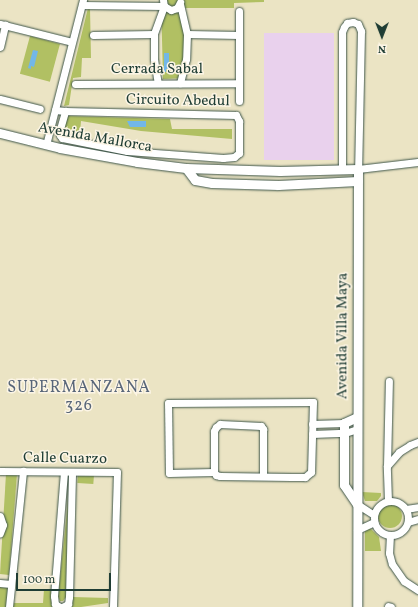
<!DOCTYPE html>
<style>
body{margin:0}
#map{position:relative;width:418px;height:607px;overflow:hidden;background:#ebe4c4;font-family:Vollkorn,serif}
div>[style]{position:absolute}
.built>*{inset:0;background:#e9d1ed;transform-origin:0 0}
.green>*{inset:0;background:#b1c063;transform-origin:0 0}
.round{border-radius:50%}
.water>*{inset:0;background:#72b7e8}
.roads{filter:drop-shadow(0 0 1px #3e564a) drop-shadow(0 0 1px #3e564a)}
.minor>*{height:7px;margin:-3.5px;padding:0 3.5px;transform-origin:3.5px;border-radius:3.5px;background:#fff}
.minor>.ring{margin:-3.5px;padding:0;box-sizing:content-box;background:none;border:7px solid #fff;border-radius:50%}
.major>*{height:9px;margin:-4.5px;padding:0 4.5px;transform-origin:4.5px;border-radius:4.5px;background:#fff}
span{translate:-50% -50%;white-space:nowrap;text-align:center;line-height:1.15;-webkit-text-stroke:3px #fcf5e5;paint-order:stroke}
.street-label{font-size:15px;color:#1f3d34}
.neighbourhood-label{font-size:16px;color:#586679;letter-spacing:1px}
.north{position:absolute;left:362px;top:16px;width:40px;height:40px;-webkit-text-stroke:3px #fcf5e5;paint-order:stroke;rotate:180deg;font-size:11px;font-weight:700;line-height:16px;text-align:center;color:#1f3d34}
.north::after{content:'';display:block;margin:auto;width:14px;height:18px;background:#1f3d34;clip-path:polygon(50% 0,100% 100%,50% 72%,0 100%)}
.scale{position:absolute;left:16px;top:573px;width:95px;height:18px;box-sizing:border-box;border:2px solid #1f3d34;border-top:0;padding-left:5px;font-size:12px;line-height:14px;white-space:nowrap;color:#1f3d34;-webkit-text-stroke:3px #fcf5e5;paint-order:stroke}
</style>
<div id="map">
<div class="built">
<div style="left:334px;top:33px;width:127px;height:70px;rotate:90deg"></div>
</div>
<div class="green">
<div style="clip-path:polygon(evenodd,161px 0,264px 0,264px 2px,234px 3px,234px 8px,183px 8px,186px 78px,163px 79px,161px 0,164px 53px,169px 53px,169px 69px,166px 69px,164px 53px)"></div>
<div style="clip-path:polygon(88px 8px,90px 8px,91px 58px,82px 58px,81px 77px,73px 78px,69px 105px,64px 106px)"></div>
<div style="left:30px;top:36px;width:31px;height:39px;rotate:15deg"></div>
<div style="clip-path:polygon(evenodd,67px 116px,170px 119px,172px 129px,232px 129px,232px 139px,141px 131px,81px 121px,80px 134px,62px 131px,67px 116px,146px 122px,146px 127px,130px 127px,130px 124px,146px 122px)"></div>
<div style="clip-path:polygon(6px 474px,17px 474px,9px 575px,0 574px)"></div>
<div style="left:78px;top:474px;width:16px;height:9px;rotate:4deg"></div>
<div style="clip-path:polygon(362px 492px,381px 493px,381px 496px,377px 501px,365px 501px)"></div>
<div style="clip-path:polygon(68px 501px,66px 597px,63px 601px,60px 601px,58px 597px)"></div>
<div class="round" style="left:378px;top:504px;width:24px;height:24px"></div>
<div style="clip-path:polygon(369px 527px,379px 537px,381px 551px,365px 551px,365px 531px)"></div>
<div style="clip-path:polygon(0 587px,8px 588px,6px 607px,0 607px)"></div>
<div style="clip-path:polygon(44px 589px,53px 589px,59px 607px,11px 607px,11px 603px,43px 603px)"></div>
<div style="clip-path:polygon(73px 597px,108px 598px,108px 603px,81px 607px,67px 607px,70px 605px)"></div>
</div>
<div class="water">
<div style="clip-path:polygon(33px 50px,38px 51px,34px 67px,31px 66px,31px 69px,28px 68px)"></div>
<div style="clip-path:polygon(164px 53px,169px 53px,169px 69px,166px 69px,166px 72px,164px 72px)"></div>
<div style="clip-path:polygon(127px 121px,146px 121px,146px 127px,130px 127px)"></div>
</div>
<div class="roads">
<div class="minor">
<div style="left:163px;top:0;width:6px;rotate:81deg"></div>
<div style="left:164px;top:6px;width:8px;rotate:30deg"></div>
<div style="left:171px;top:10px;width:6px;rotate:-18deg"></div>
<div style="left:177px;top:8px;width:7px;rotate:-63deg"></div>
<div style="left:180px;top:4px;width:31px;rotate:77deg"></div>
<div style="left:187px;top:34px;width:25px;rotate:92deg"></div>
<div style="left:186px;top:59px;width:25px;rotate:104deg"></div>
<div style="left:82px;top:5px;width:82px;rotate:0.7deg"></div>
<div style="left:164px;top:6px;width:30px;rotate:110deg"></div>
<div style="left:154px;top:34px;width:25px;rotate:90deg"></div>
<div style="left:154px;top:59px;width:24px;rotate:81deg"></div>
<div style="left:239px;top:11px;width:90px;rotate:90deg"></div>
<div style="left:0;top:24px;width:74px;rotate:14deg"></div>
<div style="left:187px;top:34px;width:52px;rotate:1.1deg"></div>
<div style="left:93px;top:35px;width:61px;rotate:-0.9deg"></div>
<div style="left:0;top:47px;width:23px;rotate:-77deg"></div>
<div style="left:75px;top:84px;width:164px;rotate:-0.3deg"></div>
<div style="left:0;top:99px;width:41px;rotate:14deg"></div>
<div style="left:55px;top:110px;width:10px;rotate:6deg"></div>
<div style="left:65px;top:111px;width:171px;rotate:1.3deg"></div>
<div style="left:236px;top:115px;width:7px;rotate:63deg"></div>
<div style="left:239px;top:121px;width:32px;rotate:90deg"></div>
<div style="left:239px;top:153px;width:6px;rotate:141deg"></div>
<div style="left:234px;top:157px;width:11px;rotate:175deg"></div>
<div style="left:223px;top:158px;width:96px;rotate:-175.8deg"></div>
<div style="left:127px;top:151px;width:66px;rotate:-168.7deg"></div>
<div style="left:62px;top:138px;width:4px;rotate:-124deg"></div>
<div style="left:60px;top:135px;width:6px;rotate:-90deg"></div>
<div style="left:60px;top:129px;width:19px;rotate:-74deg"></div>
<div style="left:46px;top:145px;width:150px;rotate:-75.7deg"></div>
<div style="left:342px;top:169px;width:137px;rotate:-90deg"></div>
<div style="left:342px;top:32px;width:5px;rotate:-68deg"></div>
<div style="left:344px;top:27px;width:5px;rotate:-53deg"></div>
<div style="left:347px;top:23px;width:6px;rotate:-9deg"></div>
<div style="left:353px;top:22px;width:5px;rotate:22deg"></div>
<div style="left:358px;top:24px;width:8px;rotate:67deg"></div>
<div style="left:361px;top:31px;width:138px;rotate:91.2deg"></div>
<div style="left:358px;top:169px;width:60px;rotate:-6.7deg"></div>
<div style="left:312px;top:424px;width:32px;rotate:-2deg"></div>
<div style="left:312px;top:434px;width:33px;rotate:-2deg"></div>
<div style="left:345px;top:433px;width:13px;rotate:-18deg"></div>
<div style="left:387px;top:466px;width:85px;rotate:-88.7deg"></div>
<div style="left:0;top:471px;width:117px;rotate:0.5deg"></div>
<div style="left:117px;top:472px;width:135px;rotate:91.7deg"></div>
<div style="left:214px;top:472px;width:45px;rotate:178.7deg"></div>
<div style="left:169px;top:473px;width:70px;rotate:-90.8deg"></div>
<div style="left:168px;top:403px;width:145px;rotate:-0.4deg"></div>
<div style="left:313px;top:402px;width:70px;rotate:91.6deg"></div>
<div style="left:311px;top:472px;width:8px;rotate:140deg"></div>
<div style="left:305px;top:477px;width:14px;rotate:180deg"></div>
<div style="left:291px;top:477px;width:71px;rotate:-179.2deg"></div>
<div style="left:220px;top:476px;width:4px;rotate:-166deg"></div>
<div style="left:216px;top:475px;width:4px;rotate:-124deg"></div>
<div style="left:214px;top:472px;width:41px;rotate:-90deg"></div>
<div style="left:214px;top:431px;width:4px;rotate:-63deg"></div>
<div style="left:216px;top:427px;width:5px;rotate:-37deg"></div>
<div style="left:220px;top:424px;width:41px;rotate:2.8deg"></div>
<div style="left:261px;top:426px;width:4px;rotate:56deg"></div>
<div style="left:263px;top:429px;width:47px;rotate:90deg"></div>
<div class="ring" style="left:374px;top:501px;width:27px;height:27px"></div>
<div style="left:388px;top:501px;width:35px;rotate:-92deg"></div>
<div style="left:387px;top:466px;width:18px;rotate:-49deg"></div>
<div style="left:399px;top:452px;width:13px;rotate:-32deg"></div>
<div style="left:410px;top:445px;width:9px;rotate:-21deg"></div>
<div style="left:357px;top:504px;width:20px;rotate:33deg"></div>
<div style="left:406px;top:509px;width:12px;rotate:-9deg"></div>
<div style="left:0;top:516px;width:9px;rotate:72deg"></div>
<div style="left:3px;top:525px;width:9px;rotate:111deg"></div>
<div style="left:408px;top:522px;width:10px;rotate:-17deg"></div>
<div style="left:357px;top:530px;width:19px;rotate:-25deg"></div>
<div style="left:390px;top:535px;width:18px;rotate:93deg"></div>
<div style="left:389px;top:553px;width:11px;rotate:75deg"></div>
<div style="left:392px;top:564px;width:21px;rotate:55deg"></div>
<div style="left:404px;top:581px;width:17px;rotate:33deg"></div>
<div style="left:0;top:583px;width:11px;rotate:5deg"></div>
<div style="left:388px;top:606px;width:3px;rotate:18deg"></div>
<div style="left:9px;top:607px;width:137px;rotate:-84.1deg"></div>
<div style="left:60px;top:607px;width:6px;rotate:-149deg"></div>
<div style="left:55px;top:604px;width:8px;rotate:-97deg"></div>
<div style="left:54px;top:596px;width:124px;rotate:-85.4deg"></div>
<div style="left:62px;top:607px;width:7px;rotate:-27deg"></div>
<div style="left:68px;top:604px;width:7px;rotate:-82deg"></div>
<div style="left:69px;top:597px;width:125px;rotate:-88.6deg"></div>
</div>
<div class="major">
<div style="left:0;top:133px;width:62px;rotate:14deg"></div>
<div style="left:60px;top:148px;width:78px;rotate:10.3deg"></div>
<div style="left:137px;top:162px;width:49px;rotate:7deg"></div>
<div style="left:186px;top:168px;width:94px;rotate:1.8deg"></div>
<div style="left:280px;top:171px;width:78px;rotate:-1.5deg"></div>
<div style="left:358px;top:169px;width:438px;rotate:90.1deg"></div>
<div style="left:186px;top:168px;width:15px;rotate:53deg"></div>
<div style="left:195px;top:180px;width:17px;rotate:10deg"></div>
<div style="left:212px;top:183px;width:66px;rotate:1.7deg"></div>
<div style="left:278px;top:185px;width:80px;rotate:-2.9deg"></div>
<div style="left:357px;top:417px;width:14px;rotate:155deg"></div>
<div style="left:344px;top:423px;width:62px;rotate:90deg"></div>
<div style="left:344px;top:485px;width:23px;rotate:56deg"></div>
</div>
</div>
<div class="street-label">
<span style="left:157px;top:70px">Cerrada Sabal</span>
<span style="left:178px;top:101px;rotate:1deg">Circuito Abedul</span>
<span style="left:95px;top:138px;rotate:10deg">Avenida Mallorca</span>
<span style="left:343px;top:336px;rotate:-90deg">Avenida Villa Maya</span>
<span style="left:65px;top:459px;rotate:1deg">Calle Cuarzo</span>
</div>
<div class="neighbourhood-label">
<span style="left:79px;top:397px">SUPERMANZANA<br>326</span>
</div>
<div class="north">N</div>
<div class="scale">100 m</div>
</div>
